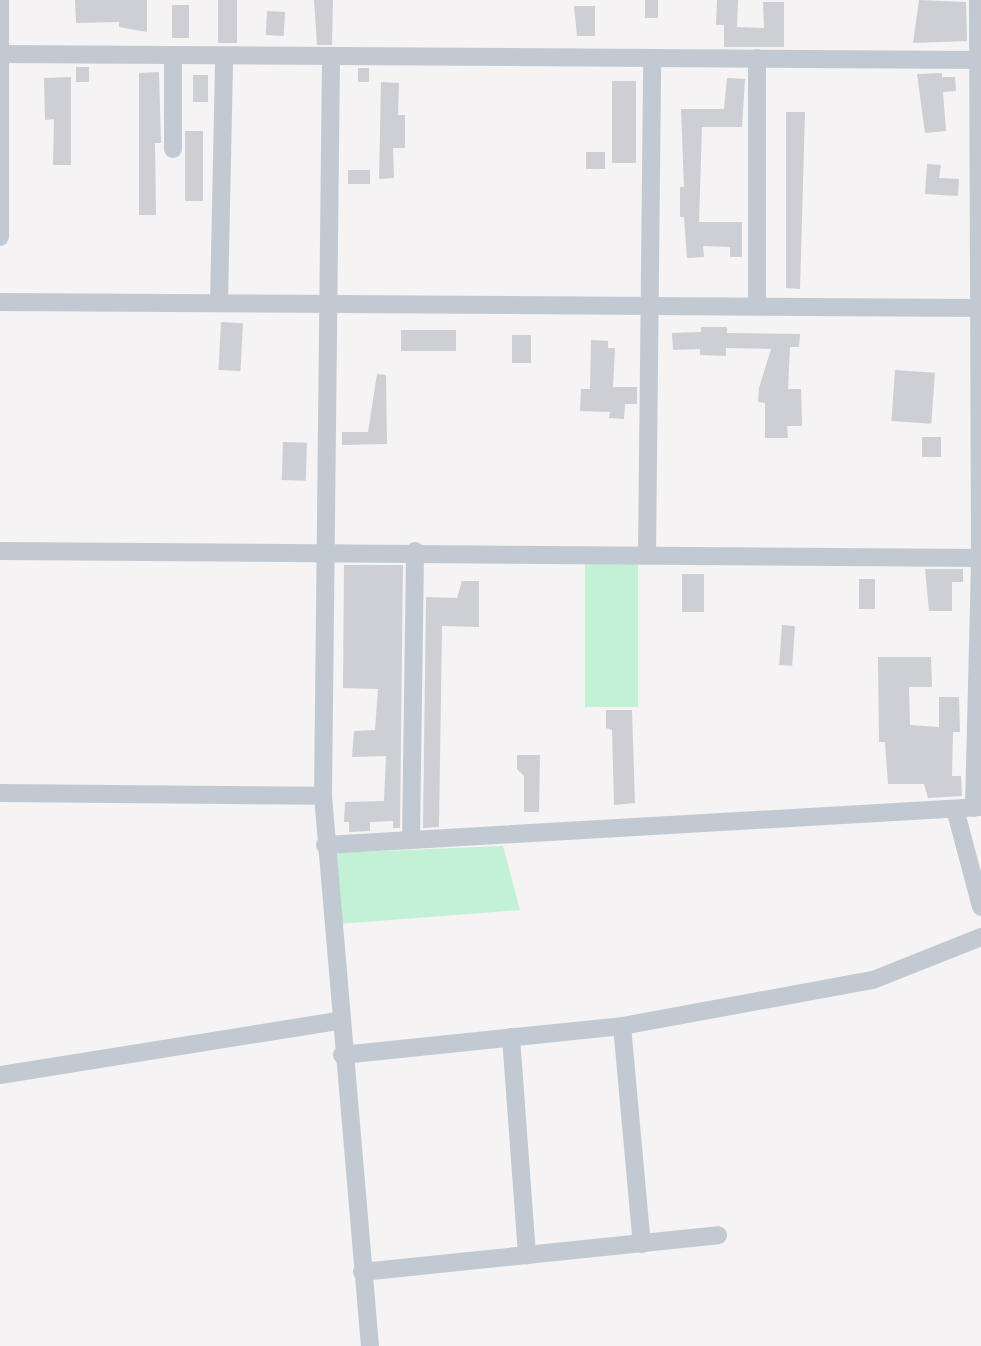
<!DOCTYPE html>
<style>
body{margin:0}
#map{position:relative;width:981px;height:1346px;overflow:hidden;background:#f5f3f3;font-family:"Exo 2",sans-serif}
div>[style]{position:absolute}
.green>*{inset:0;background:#c3f1d5;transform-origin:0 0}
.building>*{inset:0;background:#cdcfd5;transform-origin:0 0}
.minor>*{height:18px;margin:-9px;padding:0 9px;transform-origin:9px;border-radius:9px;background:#c1cad2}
span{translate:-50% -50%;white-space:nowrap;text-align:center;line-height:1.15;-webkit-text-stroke:7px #fff;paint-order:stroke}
</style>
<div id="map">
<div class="green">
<div style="left:585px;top:564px;width:53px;height:143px"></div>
<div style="clip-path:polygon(503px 846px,520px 910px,339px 924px,333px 853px)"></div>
</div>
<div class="building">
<div style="clip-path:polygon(75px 0,147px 0,147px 32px,119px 27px,119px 22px,76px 23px)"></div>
<div style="left:218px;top:0;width:19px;height:43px"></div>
<div style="clip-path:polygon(314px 0,333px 0,332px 45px,317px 45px)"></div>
<div style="left:645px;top:0;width:13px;height:18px"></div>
<div style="clip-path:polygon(717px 0,738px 0,737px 27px,764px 28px,763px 2px,784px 2px,784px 47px,724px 47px,724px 25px,716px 25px)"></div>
<div style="clip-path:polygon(919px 0,966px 2px,967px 41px,913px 43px)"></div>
<div style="left:172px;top:5px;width:17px;height:33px"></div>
<div style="clip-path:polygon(574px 6px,595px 6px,595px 36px,577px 36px)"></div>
<div style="left:267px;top:11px;width:18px;height:24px;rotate:3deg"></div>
<div style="left:76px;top:67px;width:13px;height:15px"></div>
<div style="left:358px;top:68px;width:11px;height:14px"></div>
<div style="clip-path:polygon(159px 72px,161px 143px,155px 143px,156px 215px,139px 215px,139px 73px)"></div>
<div style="clip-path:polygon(942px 73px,942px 77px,955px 77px,956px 91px,943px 92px,946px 131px,925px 133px,917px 74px)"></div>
<div style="left:193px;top:75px;width:15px;height:27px"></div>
<div style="clip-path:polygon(71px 77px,71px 165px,53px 165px,54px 119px,45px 120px,44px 78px)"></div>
<div style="clip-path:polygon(727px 78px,745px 79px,742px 127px,702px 127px,699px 222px,742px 222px,742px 257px,730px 257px,730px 247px,703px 246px,704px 257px,687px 258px,684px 217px,680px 217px,680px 187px,684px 187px,681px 109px,724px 109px)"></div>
<div style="left:612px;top:81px;width:24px;height:82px"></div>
<div style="clip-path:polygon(381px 82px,399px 83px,398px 115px,405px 115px,405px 148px,393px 148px,394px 178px,379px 179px)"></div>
<div style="clip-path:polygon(786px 112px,805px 112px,800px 289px,786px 288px)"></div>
<div style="left:185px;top:131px;width:18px;height:70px"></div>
<div style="left:586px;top:152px;width:19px;height:17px"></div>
<div style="clip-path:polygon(927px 164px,941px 165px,939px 178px,959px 179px,958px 196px,925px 194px)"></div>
<div style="left:348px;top:170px;width:22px;height:14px"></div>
<div style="left:221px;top:322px;width:22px;height:48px;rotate:3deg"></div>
<div style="clip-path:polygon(701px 327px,727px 327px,727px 333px,800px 334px,799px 347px,790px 347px,788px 389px,801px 389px,802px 426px,787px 426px,788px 438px,765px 438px,765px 403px,758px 402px,759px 388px,771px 349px,726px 348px,726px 356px,700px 355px,700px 349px,673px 350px,672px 333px,701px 332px)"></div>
<div style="left:456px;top:330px;width:21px;height:55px;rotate:90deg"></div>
<div style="left:512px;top:335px;width:19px;height:28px"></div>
<div style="clip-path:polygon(591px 340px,608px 341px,608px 348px,615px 348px,613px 387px,637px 387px,637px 404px,625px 404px,624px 419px,609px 418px,610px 412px,580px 411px,581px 389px,590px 389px)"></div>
<div style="left:895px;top:370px;width:40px;height:51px;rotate:4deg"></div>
<div style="clip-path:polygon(377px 374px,386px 375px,387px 444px,342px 445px,342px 432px,368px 432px)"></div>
<div style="left:922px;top:437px;width:19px;height:20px"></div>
<div style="left:283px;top:442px;width:24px;height:38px;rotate:2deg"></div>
<div style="clip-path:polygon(344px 565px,403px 565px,400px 828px,393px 828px,393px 821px,370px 822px,370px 831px,349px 832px,349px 822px,344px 822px,345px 802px,384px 801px,386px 756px,352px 757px,354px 731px,375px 730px,378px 689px,343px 688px)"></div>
<div style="clip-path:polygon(925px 569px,963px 569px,963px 582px,952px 582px,952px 611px,929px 611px)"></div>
<div style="left:682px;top:574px;width:22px;height:38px"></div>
<div style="left:859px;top:579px;width:16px;height:30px"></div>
<div style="clip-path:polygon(462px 581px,479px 581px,479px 627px,442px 626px,439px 827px,423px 828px,426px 597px,457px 598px)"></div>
<div style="left:782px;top:625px;width:13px;height:40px;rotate:4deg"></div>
<div style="clip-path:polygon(878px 657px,931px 657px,932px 687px,909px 687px,910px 725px,939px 727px,939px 697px,959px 697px,960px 732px,953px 732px,952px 776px,961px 776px,962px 796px,928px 798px,924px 784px,888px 784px,885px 742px,879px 742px)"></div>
<div style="clip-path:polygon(606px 710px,632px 710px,635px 803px,614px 805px,612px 730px,606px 728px)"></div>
<div style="clip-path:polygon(517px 755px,540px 755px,539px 812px,524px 812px,524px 776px,517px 769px)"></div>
</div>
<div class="minor">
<div style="left:0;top:54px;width:981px;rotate:0.35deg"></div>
<div style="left:331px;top:56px;width:740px;rotate:90.62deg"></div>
<div style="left:323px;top:796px;width:552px;rotate:85.12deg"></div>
<div style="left:757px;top:58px;width:248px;rotate:90deg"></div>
<div style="left:173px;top:149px;width:94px;rotate:-90deg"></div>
<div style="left:0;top:237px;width:237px;rotate:-90deg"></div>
<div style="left:0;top:302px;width:981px;rotate:0.35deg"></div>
<div style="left:219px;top:303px;width:247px;rotate:-88.8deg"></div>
<div style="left:0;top:551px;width:981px;rotate:0.41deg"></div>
<div style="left:647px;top:555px;width:497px;rotate:-89.4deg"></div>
<div style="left:0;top:793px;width:323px;rotate:0.5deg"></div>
<div style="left:974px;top:808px;width:250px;rotate:-88.6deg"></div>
<div style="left:980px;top:558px;width:558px;rotate:-90.21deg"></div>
<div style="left:955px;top:809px;width:101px;rotate:75.1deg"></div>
<div style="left:411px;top:840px;width:289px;rotate:-89.2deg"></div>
<div style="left:325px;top:845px;width:657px;rotate:-3.32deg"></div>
<div style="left:622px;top:1026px;width:219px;rotate:84.8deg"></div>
<div style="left:511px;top:1037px;width:219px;rotate:85.8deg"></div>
<div style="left:342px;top:1055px;width:281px;rotate:-5.9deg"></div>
<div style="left:622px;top:1026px;width:255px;rotate:-10.4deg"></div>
<div style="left:873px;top:980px;width:116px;rotate:-21.7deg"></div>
<div style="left:0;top:1075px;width:343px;rotate:-9.1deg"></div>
<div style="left:362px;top:1272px;width:358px;rotate:-5.9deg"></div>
</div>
</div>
